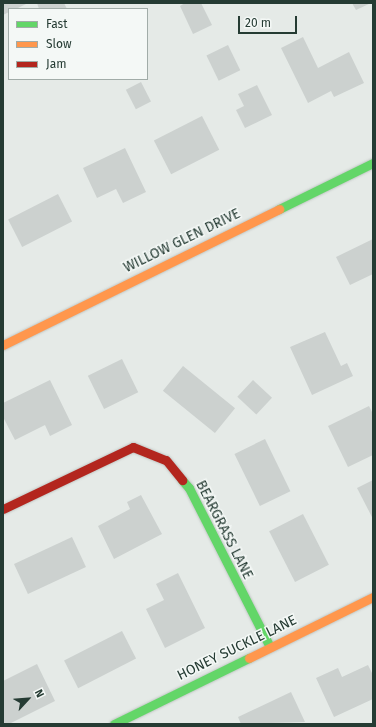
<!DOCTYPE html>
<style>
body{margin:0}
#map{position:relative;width:376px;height:727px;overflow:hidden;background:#e5eae7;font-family:"Fira Sans",sans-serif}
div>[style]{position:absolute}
.building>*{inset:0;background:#ccd1cf;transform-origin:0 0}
.roads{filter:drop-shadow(0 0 1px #c1c7c4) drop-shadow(0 0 1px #c1c7c4)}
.fast>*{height:9px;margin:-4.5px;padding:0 4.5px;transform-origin:4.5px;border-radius:4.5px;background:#63d668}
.slow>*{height:9px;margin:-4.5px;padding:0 4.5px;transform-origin:4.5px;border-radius:4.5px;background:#ff974d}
.jam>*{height:9px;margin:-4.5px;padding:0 4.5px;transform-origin:4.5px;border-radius:4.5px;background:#b3261e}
span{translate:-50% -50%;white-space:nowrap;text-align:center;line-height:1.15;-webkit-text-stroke:3px #f4f8f6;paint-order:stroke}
.street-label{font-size:14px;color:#253b33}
.frame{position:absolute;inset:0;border:4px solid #253b33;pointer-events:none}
.legend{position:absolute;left:8px;top:8px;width:140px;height:72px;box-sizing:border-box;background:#f4f8f6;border:1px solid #a1aca8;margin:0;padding:5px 7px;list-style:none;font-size:12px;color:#253b33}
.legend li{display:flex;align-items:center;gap:8px;height:20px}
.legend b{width:20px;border:1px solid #a1aca8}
.north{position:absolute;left:8px;top:679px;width:40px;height:40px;-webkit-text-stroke:3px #f4f8f6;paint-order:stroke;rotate:64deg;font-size:11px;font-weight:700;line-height:16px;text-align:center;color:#253b33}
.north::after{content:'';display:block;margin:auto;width:14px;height:18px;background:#253b33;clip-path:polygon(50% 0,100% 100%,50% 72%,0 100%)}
.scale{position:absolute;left:238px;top:16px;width:59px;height:18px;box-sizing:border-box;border:2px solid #253b33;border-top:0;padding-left:5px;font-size:12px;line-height:14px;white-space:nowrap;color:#253b33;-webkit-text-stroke:3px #f4f8f6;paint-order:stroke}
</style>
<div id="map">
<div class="building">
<div style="clip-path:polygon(3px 3px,28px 3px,16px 9px,9px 9px,9px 12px,3px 15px)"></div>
<div style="clip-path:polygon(37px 3px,64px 3px,67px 9px,39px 9px)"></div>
<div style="clip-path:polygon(185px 3px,201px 3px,212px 25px,193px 34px,180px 6px)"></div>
<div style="clip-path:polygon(352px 3px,371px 3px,356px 10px)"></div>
<div style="clip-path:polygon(303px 37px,318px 68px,349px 52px,364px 83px,334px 97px,331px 91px,308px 103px,281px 48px)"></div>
<div style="left:228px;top:45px;width:28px;height:24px;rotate:64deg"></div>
<div style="left:141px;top:82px;width:22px;height:17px;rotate:63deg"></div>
<div style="clip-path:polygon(257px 85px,272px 115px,245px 128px,236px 110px,244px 106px,238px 94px)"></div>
<div style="left:202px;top:116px;width:38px;height:54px;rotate:63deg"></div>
<div style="clip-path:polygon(125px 148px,146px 192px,123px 203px,116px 189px,97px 198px,83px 168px)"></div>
<div style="left:58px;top:194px;width:31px;height:56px;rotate:63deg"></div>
<div style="clip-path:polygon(373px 239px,373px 274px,350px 285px,336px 257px)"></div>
<div style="clip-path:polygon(325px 332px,341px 366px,347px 363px,353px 376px,312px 395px,290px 347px)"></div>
<div style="left:122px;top:359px;width:37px;height:38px;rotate:64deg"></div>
<div style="left:183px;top:366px;width:67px;height:32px;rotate:39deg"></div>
<div style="clip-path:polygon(50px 380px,72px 425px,50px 436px,45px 425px,15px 440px,3px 417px,3px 403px)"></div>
<div style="left:253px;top:380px;width:26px;height:23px;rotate:43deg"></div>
<div style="clip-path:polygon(369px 406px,373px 414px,373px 455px,348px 467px,328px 426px)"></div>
<div style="left:265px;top:439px;width:58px;height:34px;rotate:64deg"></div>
<div style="clip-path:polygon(373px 480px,373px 519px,357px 488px)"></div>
<div style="clip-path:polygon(141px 495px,162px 534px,114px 559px,98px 526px,130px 509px,127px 502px)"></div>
<div style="left:303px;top:514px;width:57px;height:38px;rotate:63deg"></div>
<div style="left:72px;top:537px;width:33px;height:64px;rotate:65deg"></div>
<div style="clip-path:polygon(178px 573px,205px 628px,165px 648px,146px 609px,164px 600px,156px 584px)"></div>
<div style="left:122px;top:631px;width:31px;height:65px;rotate:63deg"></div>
<div style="clip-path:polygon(37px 664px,55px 701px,9px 724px,4px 724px,3px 681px)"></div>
<div style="clip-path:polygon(368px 665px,373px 675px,373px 699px,334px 717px,316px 678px,338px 668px,342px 677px)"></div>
<div style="clip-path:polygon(291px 692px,305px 722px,241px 724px,238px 717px)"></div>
</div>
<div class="roads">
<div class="fast">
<div style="left:279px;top:209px;width:105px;rotate:-26.1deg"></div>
<div style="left:182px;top:480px;width:11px;rotate:49deg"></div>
<div style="left:189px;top:488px;width:178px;rotate:63deg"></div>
<div style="left:114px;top:724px;width:150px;rotate:-26.1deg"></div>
</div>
<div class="slow">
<div style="left:3px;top:345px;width:308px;rotate:-26.2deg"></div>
<div style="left:249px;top:658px;width:138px;rotate:-26.2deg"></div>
</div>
<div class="jam">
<div style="left:3px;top:509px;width:144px;rotate:-25.5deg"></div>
<div style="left:133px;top:447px;width:35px;rotate:22deg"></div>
<div style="left:166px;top:460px;width:26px;rotate:51deg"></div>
</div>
</div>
<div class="street-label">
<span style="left:182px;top:241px;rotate:-26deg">WILLOW GLEN DRIVE</span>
<span style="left:224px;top:530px;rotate:63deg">BEARGRASS LANE</span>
<span style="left:237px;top:648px;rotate:-26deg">HONEY SUCKLE LANE</span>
</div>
<div class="frame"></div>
<ul class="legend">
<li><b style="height:5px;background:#63d668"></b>Fast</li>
<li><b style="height:5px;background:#ff974d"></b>Slow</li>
<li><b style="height:5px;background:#b3261e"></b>Jam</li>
</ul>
<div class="north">N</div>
<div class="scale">20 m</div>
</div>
